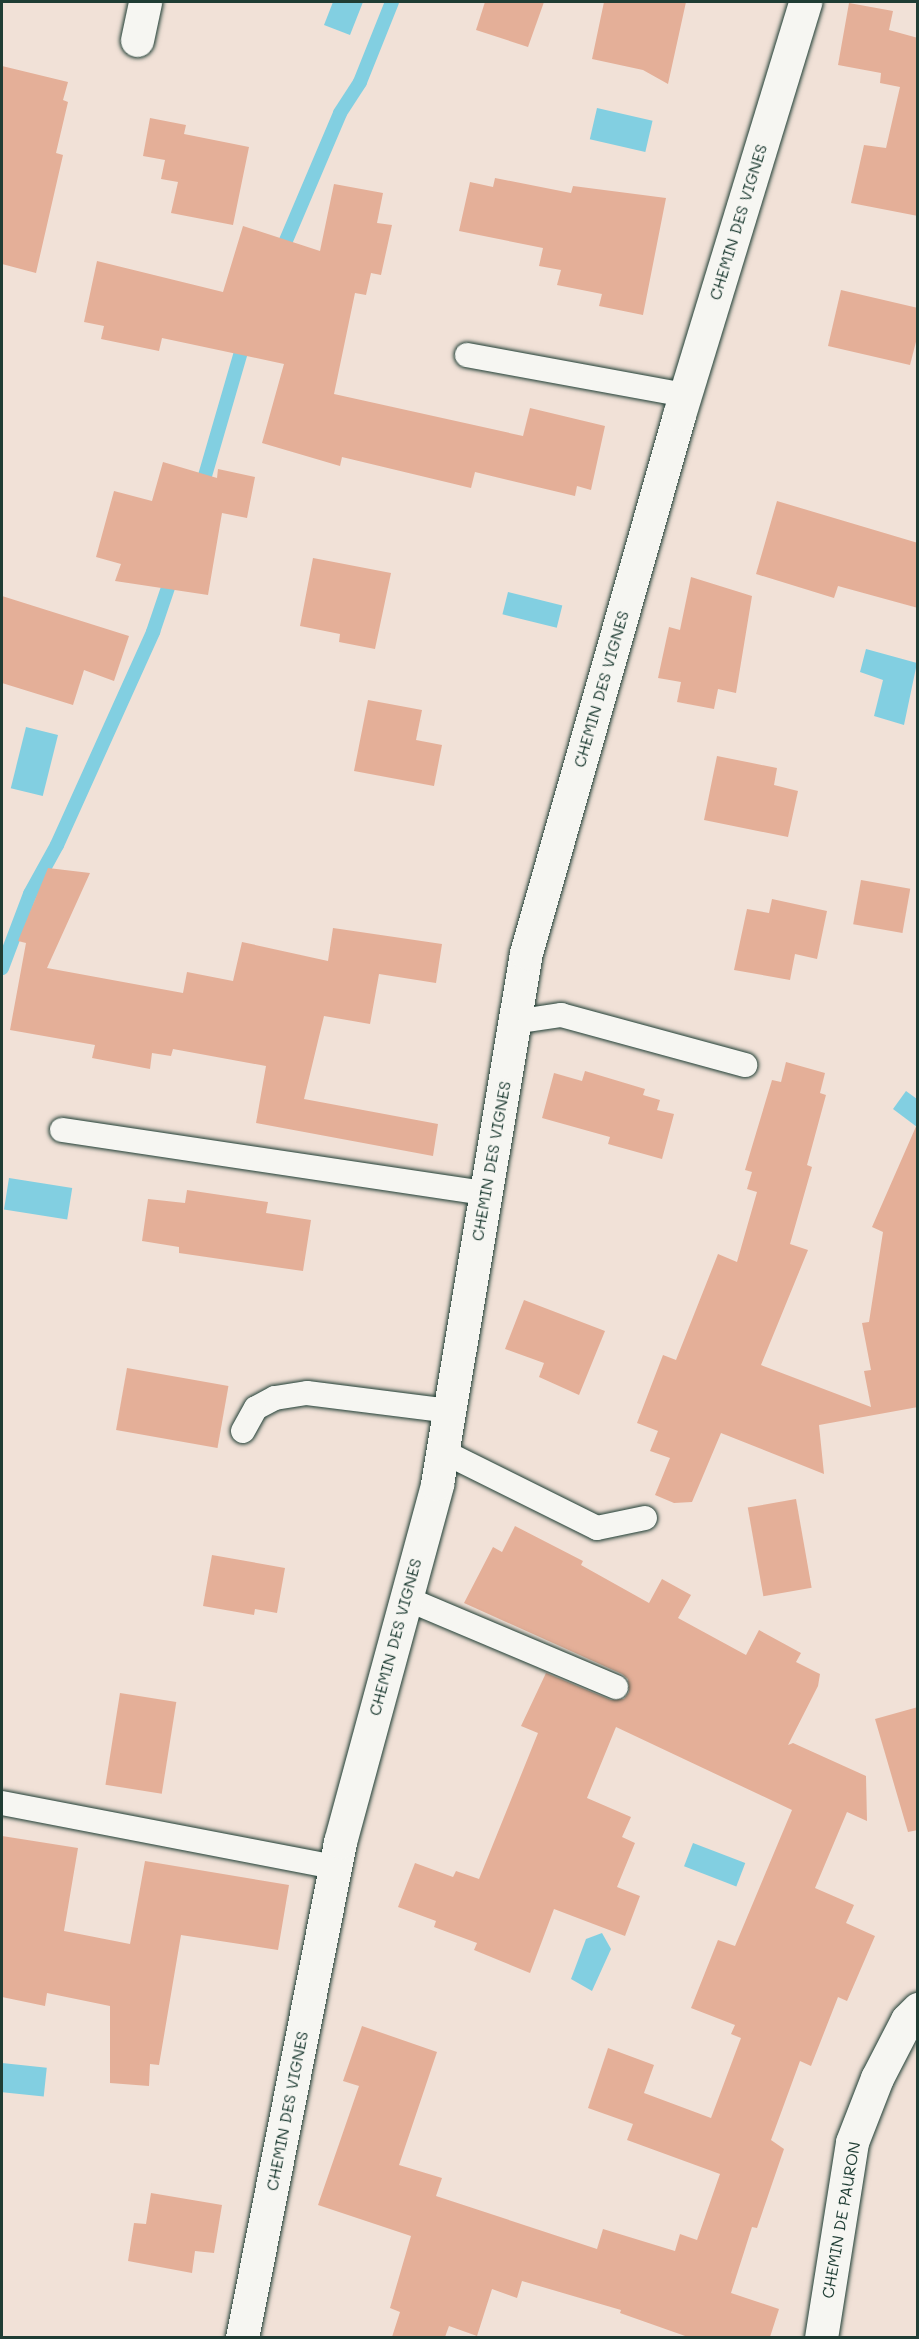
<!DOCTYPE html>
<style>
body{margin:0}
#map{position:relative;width:919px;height:2339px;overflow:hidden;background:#f1e1d7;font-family:Mali,sans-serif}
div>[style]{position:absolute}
.water>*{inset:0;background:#82cfe1;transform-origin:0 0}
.stream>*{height:14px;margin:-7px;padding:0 7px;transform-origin:7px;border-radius:7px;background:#82cfe1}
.building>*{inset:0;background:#e4af98;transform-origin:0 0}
.roads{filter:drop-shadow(0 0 2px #1f3d34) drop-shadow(0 0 2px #1f3d34)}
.lane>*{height:24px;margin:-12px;padding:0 12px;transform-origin:12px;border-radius:12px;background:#f6f6f2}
.street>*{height:33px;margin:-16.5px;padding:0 16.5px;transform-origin:16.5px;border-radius:16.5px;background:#f6f6f2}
span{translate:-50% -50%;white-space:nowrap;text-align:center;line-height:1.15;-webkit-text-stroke:5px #f6f6f2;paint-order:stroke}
.street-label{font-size:16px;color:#1f3d34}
.frame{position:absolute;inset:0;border:3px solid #1f3d34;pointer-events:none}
</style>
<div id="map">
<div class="water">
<div style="clip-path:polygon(333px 2px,363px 2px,350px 35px,324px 25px)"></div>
<div style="left:597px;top:108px;width:57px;height:32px;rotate:13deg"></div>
<div style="left:508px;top:592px;width:56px;height:23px;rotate:14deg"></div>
<div style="clip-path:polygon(866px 649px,917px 663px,904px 725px,874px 716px,883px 680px,860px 672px)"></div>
<div style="left:26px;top:727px;width:33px;height:63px;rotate:14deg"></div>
<div style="clip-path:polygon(906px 1091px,917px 1099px,917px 1127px,893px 1109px)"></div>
<div style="left:9px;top:1178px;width:64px;height:32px;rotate:9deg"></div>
<div style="left:693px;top:1843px;width:56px;height:25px;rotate:21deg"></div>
<div style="clip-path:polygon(602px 1933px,611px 1949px,592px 1991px,571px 1979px,586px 1939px)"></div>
<div style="left:2px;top:2063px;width:45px;height:29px;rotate:6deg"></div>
</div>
<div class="stream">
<div style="left:279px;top:257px;width:156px;rotate:-67deg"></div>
<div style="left:340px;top:113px;width:37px;rotate:-57deg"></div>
<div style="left:360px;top:82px;width:86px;rotate:-68.2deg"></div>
<div style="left:200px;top:493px;width:161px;rotate:-73.8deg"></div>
<div style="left:2px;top:968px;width:79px;rotate:-69.3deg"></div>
<div style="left:30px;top:894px;width:56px;rotate:-61.1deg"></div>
<div style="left:57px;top:845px;width:234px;rotate:-65.7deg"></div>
<div style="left:153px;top:632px;width:62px;rotate:-71.3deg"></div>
</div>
<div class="building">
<div style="clip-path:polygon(485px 2px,544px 2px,528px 47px,476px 30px)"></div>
<div style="clip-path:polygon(604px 2px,686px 2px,668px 84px,643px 70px,592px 59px)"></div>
<div style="clip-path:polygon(849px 3px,893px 11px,889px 30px,918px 38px,918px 216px,851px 203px,864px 145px,886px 148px,900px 87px,880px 83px,881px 73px,838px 65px)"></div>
<div style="clip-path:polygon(2px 66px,68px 82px,63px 100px,68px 102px,56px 153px,63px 155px,36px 273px,2px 264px)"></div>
<div style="clip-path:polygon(150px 118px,186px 125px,184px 134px,249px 147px,233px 225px,171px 213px,178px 182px,161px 179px,165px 160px,143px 156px)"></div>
<div style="clip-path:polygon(495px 178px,571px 193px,573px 186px,666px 198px,643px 315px,599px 306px,602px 294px,557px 285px,561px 270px,539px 266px,543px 248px,459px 231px,470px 182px,493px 187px)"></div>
<div style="clip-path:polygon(334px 184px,383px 193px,377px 223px,392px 225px,381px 275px,371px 273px,366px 295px,355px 293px,334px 394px,523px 436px,530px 408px,605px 426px,591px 490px,577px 486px,575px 496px,475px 472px,471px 488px,342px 457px,340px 466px,262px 443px,284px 364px,162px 338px,159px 351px,101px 339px,104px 326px,84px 322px,97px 261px,223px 292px,243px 226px,320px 251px)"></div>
<div style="clip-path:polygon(841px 290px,918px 308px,918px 334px,910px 365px,828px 346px)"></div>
<div style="clip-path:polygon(163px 462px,217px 478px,218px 469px,255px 477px,247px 518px,222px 513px,208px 595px,115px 581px,121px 564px,96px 557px,114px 491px,152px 501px)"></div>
<div style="clip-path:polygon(777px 501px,918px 543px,918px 608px,838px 586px,834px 598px,756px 574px)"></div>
<div style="clip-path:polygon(313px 558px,391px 573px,375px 649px,339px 642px,340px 634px,300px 626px)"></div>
<div style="clip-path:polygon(691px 577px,752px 596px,736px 693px,718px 689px,714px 709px,677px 702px,681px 682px,658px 678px,669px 627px,680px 630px)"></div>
<div style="clip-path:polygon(2px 596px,129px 636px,114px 681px,84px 670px,73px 705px,2px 683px)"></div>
<div style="clip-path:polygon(368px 700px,422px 710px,416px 740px,442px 745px,434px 786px,354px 771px)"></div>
<div style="clip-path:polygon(717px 756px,777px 768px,774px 785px,798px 791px,788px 837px,704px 820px)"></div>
<div style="clip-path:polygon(48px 868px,90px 873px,47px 968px,183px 993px,187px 972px,233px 981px,242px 942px,328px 961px,333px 928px,442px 944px,436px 983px,379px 974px,370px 1024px,324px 1016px,304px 1099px,438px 1124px,433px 1156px,256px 1123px,266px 1066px,173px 1049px,171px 1056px,152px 1053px,150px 1069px,92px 1058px,95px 1045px,10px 1030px,26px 943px,18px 941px)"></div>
<div style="left:861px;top:880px;width:50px;height:45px;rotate:10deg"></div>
<div style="clip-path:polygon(772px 899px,827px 911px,817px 959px,795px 954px,790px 980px,734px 970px,747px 909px,769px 913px)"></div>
<div style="clip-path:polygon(786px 1062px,825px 1073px,820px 1093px,826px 1095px,807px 1165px,812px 1167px,790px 1244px,808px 1250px,761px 1365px,871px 1407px,864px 1371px,871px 1370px,862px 1323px,869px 1322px,883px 1232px,872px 1227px,918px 1122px,918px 1407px,819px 1425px,824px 1474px,721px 1433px,692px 1502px,674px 1503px,655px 1495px,670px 1458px,650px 1451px,658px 1431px,637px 1423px,663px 1355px,676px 1360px,718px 1254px,737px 1262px,757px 1192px,747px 1189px,752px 1172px,745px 1170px,772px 1080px,781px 1082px)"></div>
<div style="clip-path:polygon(585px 1071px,645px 1089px,643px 1095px,660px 1100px,657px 1110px,674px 1114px,662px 1159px,608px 1144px,610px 1137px,542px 1118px,554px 1073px,582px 1081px)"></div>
<div style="clip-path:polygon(187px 1190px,268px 1202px,266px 1213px,311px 1220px,303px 1271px,179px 1253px,179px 1247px,142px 1241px,148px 1199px,185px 1203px)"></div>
<div style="clip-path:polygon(524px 1300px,605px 1331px,579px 1395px,539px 1377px,544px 1363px,505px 1349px)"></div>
<div style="left:127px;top:1368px;width:103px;height:63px;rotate:10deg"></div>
<div style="left:796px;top:1499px;width:90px;height:49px;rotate:80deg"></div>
<div style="clip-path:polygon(515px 1526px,583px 1561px,581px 1565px,649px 1603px,662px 1579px,691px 1595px,678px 1618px,746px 1655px,759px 1630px,801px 1653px,796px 1662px,820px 1674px,818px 1686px,788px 1745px,793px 1743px,866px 1776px,867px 1821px,847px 1812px,815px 1888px,854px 1905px,846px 1923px,875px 1936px,847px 2001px,838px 1997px,811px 2066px,800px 2061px,771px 2140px,784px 2149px,757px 2228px,752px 2227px,731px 2293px,779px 2309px,770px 2337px,688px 2337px,620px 2313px,621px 2310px,522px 2281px,517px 2298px,492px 2289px,477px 2336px,449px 2326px,445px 2337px,392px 2337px,400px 2312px,390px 2308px,411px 2236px,318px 2205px,359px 2086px,343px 2081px,362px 2026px,437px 2052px,399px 2165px,442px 2178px,436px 2196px,597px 2249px,603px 2229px,675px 2251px,680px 2234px,697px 2240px,720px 2174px,627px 2140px,633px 2124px,588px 2108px,608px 2048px,654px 2065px,644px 2093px,711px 2118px,741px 2038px,731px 2034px,735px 2025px,691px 2008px,718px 1940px,735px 1946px,792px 1810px,616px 1727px,587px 1798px,631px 1817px,622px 1837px,635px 1843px,617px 1887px,640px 1896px,625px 1936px,554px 1909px,530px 1973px,474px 1950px,477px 1943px,434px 1927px,436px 1921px,398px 1907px,415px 1863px,453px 1877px,456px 1871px,479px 1879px,538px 1733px,521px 1726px,546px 1673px,611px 1700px,624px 1699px,629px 1692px,628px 1679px,622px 1674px,464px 1603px,493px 1547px,502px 1552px)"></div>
<div style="clip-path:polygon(212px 1555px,285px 1568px,277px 1613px,255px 1609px,254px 1615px,203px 1606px)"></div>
<div style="left:120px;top:1693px;width:57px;height:93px;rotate:9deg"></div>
<div style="clip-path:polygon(918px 1707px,918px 1830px,908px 1832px,875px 1719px)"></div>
<div style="clip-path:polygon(2px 1836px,78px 1848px,64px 1931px,130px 1944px,145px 1861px,289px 1885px,278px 1950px,181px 1935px,159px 2065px,150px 2064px,149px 2086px,110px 2083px,110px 2006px,47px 1993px,45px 2006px,2px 1997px)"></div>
<div style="clip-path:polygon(151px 2193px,222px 2205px,214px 2253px,195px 2251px,192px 2273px,128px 2261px,134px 2223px,146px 2224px)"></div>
</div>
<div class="roads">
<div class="lane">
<div style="left:467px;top:355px;width:222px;rotate:10.4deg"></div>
<div style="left:514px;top:1022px;width:48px;rotate:-8.5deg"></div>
<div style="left:561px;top:1015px;width:191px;rotate:15.2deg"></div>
<div style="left:62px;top:1130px;width:429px;rotate:8.5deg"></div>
<div style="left:243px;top:1431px;width:26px;rotate:-61deg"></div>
<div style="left:256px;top:1408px;width:21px;rotate:-28deg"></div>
<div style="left:275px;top:1398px;width:32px;rotate:-9deg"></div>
<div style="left:307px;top:1393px;width:143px;rotate:7.2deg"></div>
<div style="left:442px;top:1451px;width:173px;rotate:26.4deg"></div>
<div style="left:597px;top:1528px;width:49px;rotate:-11.8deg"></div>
<div style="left:405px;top:1598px;width:229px;rotate:22.9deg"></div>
<div style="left:2px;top:1803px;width:339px;rotate:10.9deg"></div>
</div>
<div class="street">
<div style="left:137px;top:40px;width:39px;rotate:-78deg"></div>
<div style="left:242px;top:2338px;width:506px;rotate:-78.82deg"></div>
<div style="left:340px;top:1842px;width:371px;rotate:-74.8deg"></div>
<div style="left:437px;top:1484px;width:538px;rotate:-80.49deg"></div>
<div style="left:526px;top:953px;width:559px;rotate:-74.12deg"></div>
<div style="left:679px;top:415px;width:432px;rotate:-73deg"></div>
<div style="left:821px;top:2338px;width:198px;rotate:-81deg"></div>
<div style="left:852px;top:2142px;width:69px;rotate:-68.7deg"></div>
<div style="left:877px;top:2078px;width:65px;rotate:-62.7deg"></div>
<div style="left:907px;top:2020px;width:16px;rotate:-45deg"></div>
</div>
</div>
<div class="street-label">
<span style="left:738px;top:222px;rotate:-73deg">CHEMIN DES VIGNES</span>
<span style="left:601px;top:689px;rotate:-74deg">CHEMIN DES VIGNES</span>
<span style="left:491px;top:1161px;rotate:-80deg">CHEMIN DES VIGNES</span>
<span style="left:395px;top:1637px;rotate:-75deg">CHEMIN DES VIGNES</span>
<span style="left:287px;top:2111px;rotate:-79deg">CHEMIN DES VIGNES</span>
<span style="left:841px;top:2220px;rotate:-80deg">CHEMIN DE PAURON</span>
</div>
<div class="frame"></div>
</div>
